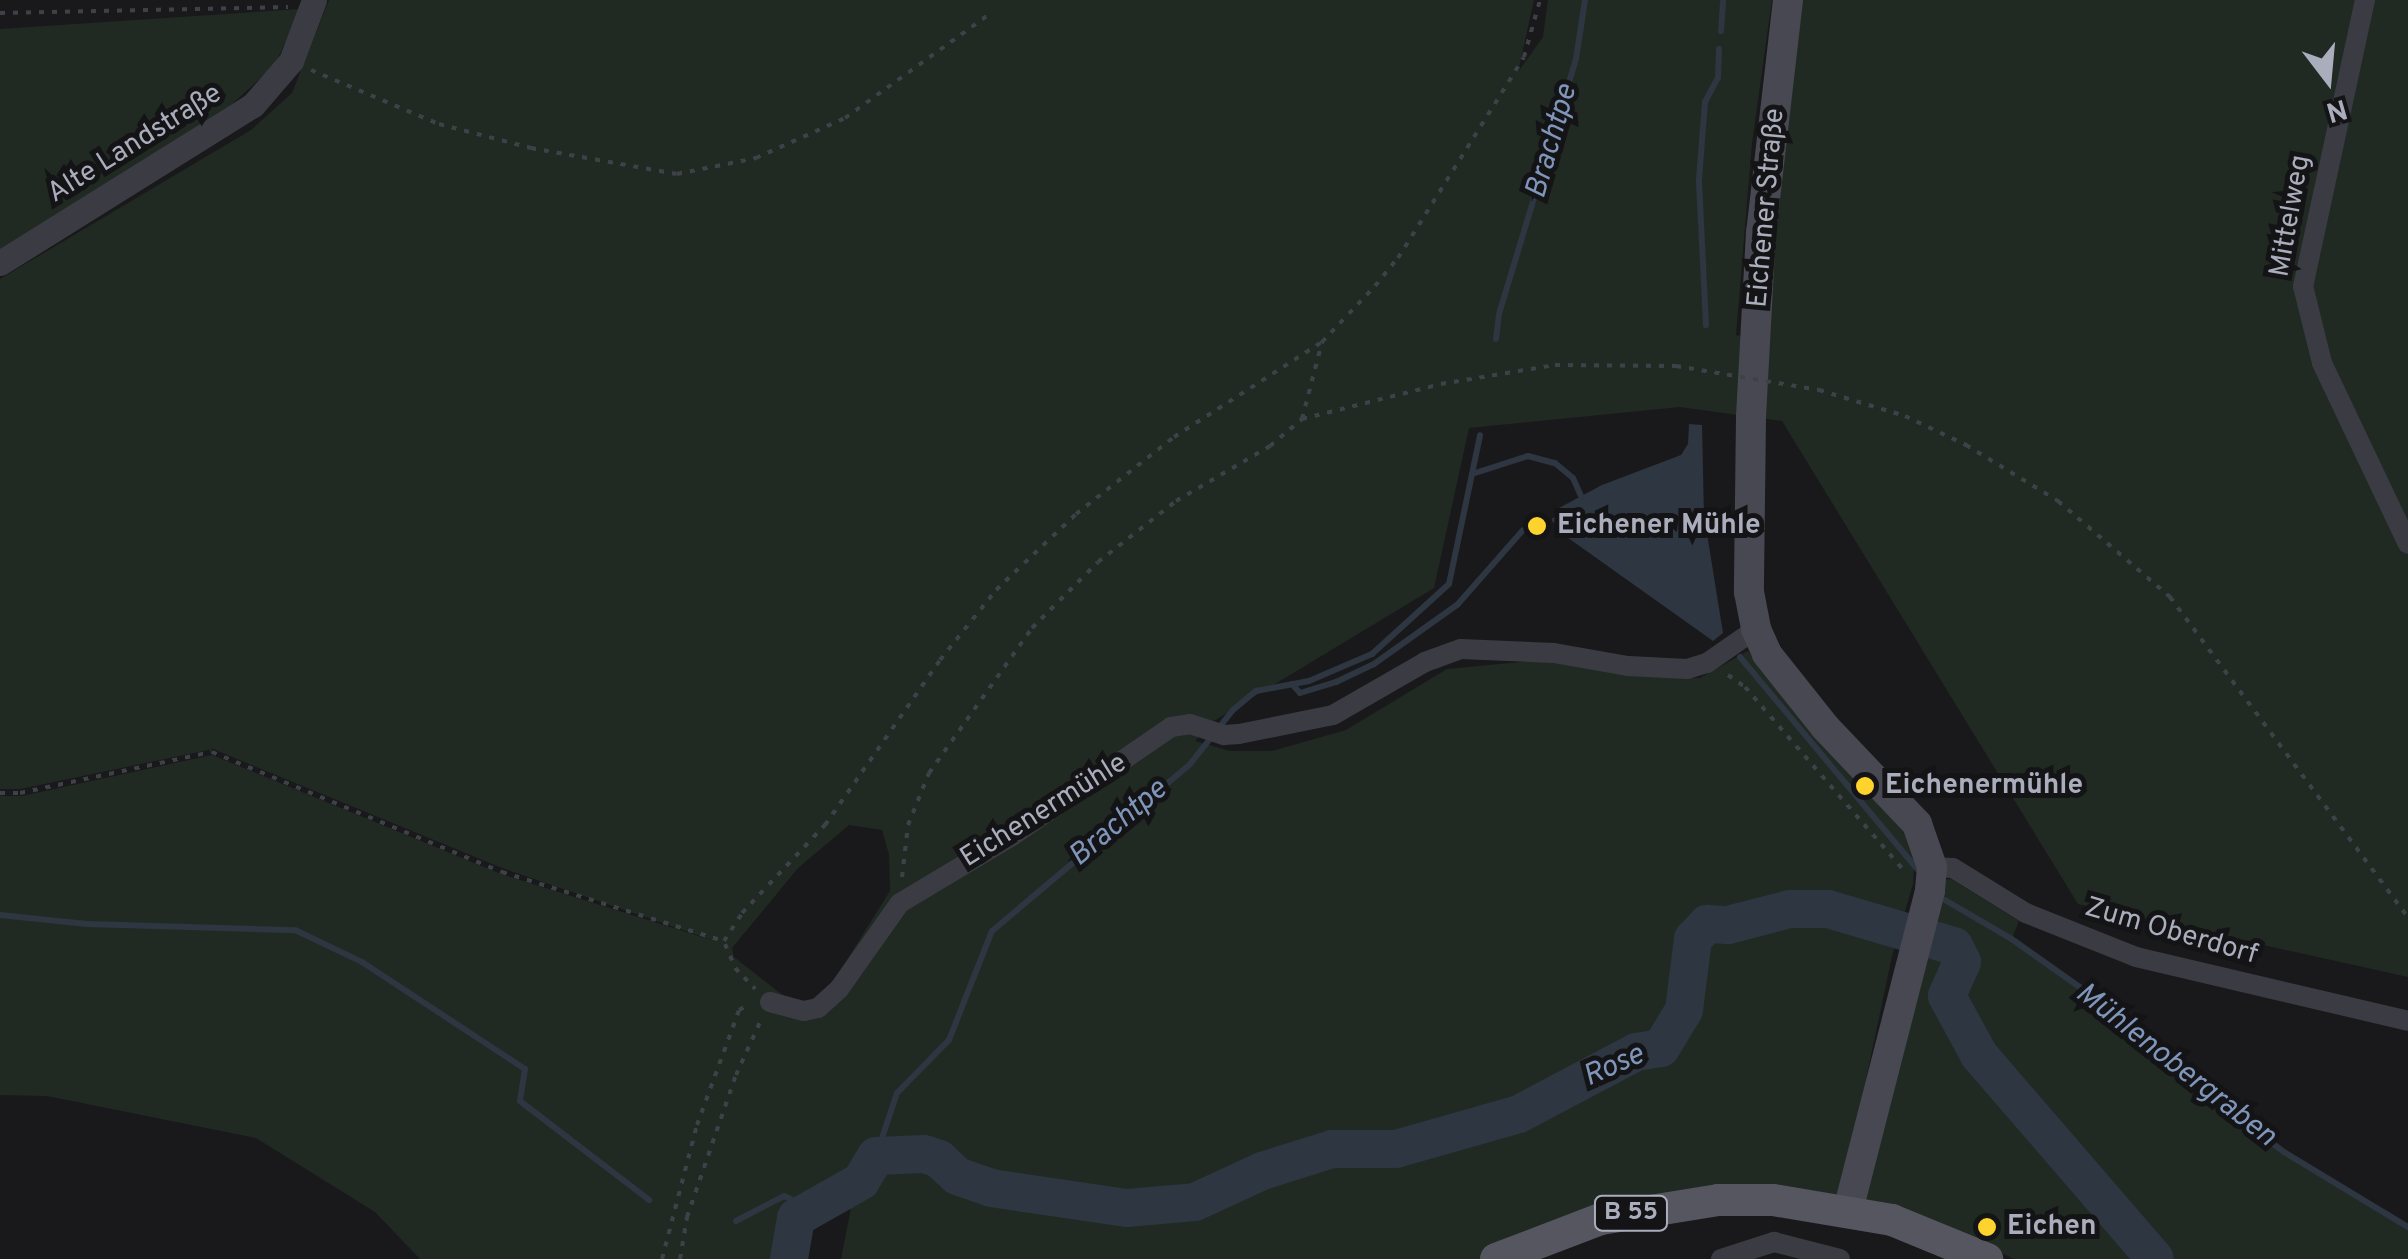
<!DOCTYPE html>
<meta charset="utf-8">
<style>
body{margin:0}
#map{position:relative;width:2408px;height:1259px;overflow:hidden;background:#19191b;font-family:Overpass,sans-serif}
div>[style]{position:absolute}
.green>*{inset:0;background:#202a23}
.water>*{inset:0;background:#2d3641}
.stream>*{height:6px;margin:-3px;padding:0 3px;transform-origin:3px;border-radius:3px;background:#2d3641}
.river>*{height:38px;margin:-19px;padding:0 19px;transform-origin:19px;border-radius:19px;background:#2d3641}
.path>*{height:4px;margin-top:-2px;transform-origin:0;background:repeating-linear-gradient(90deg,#3f4148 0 5px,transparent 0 13px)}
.minor>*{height:20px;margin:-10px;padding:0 10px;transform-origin:10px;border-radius:10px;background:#3b3c43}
.tertiary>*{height:25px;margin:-12.5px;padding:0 12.5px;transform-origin:12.5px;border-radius:12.5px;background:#3b3c43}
.secondary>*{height:30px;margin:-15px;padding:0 15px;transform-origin:15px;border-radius:15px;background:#474851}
.primary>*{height:32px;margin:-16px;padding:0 16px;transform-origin:16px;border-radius:16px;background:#555660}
.path-bridge>*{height:4px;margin-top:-2px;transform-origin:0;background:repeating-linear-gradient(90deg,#3f4148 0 5px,transparent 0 13px)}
.dots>*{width:28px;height:28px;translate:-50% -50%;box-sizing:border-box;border:5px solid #141416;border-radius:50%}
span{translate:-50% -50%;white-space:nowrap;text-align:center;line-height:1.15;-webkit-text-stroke:10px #141416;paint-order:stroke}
.shield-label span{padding:2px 8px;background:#141416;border:2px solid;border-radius:8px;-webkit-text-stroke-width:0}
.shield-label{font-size:25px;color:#aaadbc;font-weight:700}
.street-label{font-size:28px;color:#aaadbc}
.poi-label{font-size:28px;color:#aaadbc;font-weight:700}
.left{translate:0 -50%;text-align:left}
.water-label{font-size:30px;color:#7f96ba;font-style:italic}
.north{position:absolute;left:2278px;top:30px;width:100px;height:100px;-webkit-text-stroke:8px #141416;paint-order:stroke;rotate:164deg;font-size:28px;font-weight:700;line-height:40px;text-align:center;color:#aaadbc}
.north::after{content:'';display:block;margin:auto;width:35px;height:45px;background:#aaadbc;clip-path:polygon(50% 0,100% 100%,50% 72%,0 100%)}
</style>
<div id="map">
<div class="green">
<div style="clip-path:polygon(evenodd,329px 0,1534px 0,1518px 72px,1543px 37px,1548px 0,1772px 0,1752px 143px,1736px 335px,1755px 338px,1792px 0,2408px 0,2408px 977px,2078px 904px,1782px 421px,1680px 407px,1469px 428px,1434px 588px,1212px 722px,1195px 741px,1230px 751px,1272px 751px,1346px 730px,1447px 669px,1553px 659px,1623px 672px,1700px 678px,1748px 651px,1788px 704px,1898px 824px,1915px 850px,1913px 884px,1892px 956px,1841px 1198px,1539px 1228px,1480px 1259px,841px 1259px,858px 1172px,793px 1214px,802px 1259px,420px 1259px,375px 1212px,256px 1138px,47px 1096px,0 1095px,0 796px,22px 796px,212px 755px,501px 874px,718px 942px,502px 868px,213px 749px,20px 789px,0 789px,0 279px,251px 130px,292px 93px,329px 0,849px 825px,882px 830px,889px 854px,890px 891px,830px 987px,811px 1003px,789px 1000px,734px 957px,732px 948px,798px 868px,849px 825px)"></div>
<div style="clip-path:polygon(300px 9px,275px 65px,232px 104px,0 250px,0 29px)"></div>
<div style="clip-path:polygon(1951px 879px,2019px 921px,2013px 936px,2119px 1011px,2284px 1151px,2408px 1226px,2408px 1259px,2014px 1259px,1944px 1225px,1860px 1202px,1938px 880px)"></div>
</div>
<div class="water">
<div style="clip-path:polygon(1689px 424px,1702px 425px,1704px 515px,1723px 633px,1713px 641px,1564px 535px,1559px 508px,1602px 485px,1681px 455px,1688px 444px)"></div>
</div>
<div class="stream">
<div style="left:1721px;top:31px;width:31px;rotate:-86deg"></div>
<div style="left:1706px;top:325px;width:145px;rotate:-92.8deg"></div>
<div style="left:1699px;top:180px;width:78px;rotate:-85.6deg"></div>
<div style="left:1705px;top:102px;width:27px;rotate:-62deg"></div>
<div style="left:1718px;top:78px;width:29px;rotate:-88deg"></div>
<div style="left:1496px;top:339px;width:25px;rotate:-83deg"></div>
<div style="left:1499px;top:314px;width:266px;rotate:-73.2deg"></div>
<div style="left:1576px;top:59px;width:60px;rotate:-81.3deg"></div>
<div style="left:1472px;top:474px;width:59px;rotate:-17.8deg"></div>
<div style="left:1528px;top:456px;width:28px;rotate:15deg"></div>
<div style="left:1555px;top:463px;width:23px;rotate:40deg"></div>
<div style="left:1573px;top:478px;width:20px;rotate:66deg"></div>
<div style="left:1555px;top:520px;width:6px;rotate:-18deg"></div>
<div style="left:1740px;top:657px;width:276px;rotate:50.1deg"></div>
<div style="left:1292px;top:684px;width:12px;rotate:48deg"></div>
<div style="left:1300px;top:693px;width:38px;rotate:-17deg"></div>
<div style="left:1336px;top:682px;width:42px;rotate:-25.3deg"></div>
<div style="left:1374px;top:664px;width:103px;rotate:-35.5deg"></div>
<div style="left:1458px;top:604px;width:98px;rotate:-48.7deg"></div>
<div style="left:1945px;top:900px;width:75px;rotate:30.3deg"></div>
<div style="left:2010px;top:938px;width:128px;rotate:35.2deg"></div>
<div style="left:2115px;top:1012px;width:127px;rotate:41.5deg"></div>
<div style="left:2210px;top:1096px;width:93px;rotate:37.1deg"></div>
<div style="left:2284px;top:1152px;width:145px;rotate:31.2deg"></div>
<div style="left:0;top:915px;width:87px;rotate:5.9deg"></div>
<div style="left:87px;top:924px;width:208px;rotate:1.7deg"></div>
<div style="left:295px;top:930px;width:74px;rotate:25.5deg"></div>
<div style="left:362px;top:962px;width:195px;rotate:33.3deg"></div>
<div style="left:525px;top:1069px;width:32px;rotate:99deg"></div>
<div style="left:520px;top:1101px;width:163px;rotate:37.5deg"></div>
<div style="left:876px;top:1156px;width:66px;rotate:-71.6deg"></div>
<div style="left:897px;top:1093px;width:74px;rotate:-45.5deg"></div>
<div style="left:949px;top:1040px;width:117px;rotate:-68.5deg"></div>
<div style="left:992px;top:931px;width:259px;rotate:-40.1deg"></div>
<div style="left:1190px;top:764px;width:69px;rotate:-51.5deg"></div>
<div style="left:1233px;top:710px;width:30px;rotate:-40deg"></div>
<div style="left:1256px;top:691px;width:54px;rotate:-10.7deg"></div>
<div style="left:1309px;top:681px;width:69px;rotate:-23.2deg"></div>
<div style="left:1372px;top:654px;width:104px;rotate:-42.3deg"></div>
<div style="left:1449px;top:584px;width:152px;rotate:-78.2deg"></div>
<div style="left:736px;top:1221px;width:54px;rotate:-27.5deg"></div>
<div style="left:784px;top:1196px;width:31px;rotate:25deg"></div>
</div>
<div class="river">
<div style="left:789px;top:1259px;width:42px;rotate:-80.3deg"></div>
<div style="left:796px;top:1218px;width:75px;rotate:-29.6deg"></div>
<div style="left:861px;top:1181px;width:29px;rotate:-59deg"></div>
<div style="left:876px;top:1156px;width:48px;rotate:-2.4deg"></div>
<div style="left:924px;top:1154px;width:16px;rotate:18deg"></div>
<div style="left:939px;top:1159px;width:25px;rotate:43deg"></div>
<div style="left:957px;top:1176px;width:36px;rotate:19deg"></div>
<div style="left:991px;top:1188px;width:137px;rotate:8.4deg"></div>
<div style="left:1127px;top:1208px;width:68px;rotate:-5deg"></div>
<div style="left:1195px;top:1202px;width:74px;rotate:-24.8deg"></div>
<div style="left:1262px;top:1171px;width:73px;rotate:-17.4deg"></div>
<div style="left:1332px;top:1149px;width:64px"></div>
<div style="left:1396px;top:1149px;width:128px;rotate:-15.9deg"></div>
<div style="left:1519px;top:1114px;width:132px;rotate:-27.9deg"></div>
<div style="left:1636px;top:1052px;width:25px;rotate:-9deg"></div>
<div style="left:1661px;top:1048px;width:44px;rotate:-58.8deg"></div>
<div style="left:1684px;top:1010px;width:72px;rotate:-82.8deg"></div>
<div style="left:1693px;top:939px;width:21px;rotate:-47deg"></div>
<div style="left:1707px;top:924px;width:21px;rotate:3deg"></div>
<div style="left:1728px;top:925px;width:64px;rotate:-14.5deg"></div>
<div style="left:1790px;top:909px;width:38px"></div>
<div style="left:1828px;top:909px;width:131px;rotate:16.4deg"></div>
<div style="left:1954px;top:946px;width:18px;rotate:63deg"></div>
<div style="left:1962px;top:962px;width:37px;rotate:114deg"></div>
<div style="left:1947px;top:996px;width:67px;rotate:61.5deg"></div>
<div style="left:1979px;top:1055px;width:269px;rotate:49.2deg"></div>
</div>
<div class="path">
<div style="left:0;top:13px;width:288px;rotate:-1.2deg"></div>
<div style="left:311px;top:70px;width:139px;rotate:22.9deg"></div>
<div style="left:439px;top:124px;width:95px;rotate:14.6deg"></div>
<div style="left:531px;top:148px;width:148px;rotate:10.1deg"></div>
<div style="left:677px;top:174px;width:81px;rotate:-11.4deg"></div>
<div style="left:756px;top:158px;width:98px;rotate:-24.2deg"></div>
<div style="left:845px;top:118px;width:180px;rotate:-35.7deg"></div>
<div style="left:1819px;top:390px;width:90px;rotate:16.8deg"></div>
<div style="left:1905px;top:416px;width:68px;rotate:25.4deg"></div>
<div style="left:1966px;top:445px;width:108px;rotate:31.3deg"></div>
<div style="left:2058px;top:501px;width:148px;rotate:40.6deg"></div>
<div style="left:2170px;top:597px;width:399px;rotate:53.4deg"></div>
<div style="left:1302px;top:419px;width:80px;rotate:-75.4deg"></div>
<div style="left:1728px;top:675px;width:21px;rotate:35deg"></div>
<div style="left:1745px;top:687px;width:245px;rotate:49.1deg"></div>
<div style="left:0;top:793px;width:20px"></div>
<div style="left:20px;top:793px;width:196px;rotate:-12.1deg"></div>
<div style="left:212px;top:752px;width:314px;rotate:22.5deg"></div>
<div style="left:502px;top:872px;width:232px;rotate:17.3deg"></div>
<div style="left:902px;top:877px;width:52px;rotate:-83.4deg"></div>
<div style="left:908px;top:825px;width:56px;rotate:-68deg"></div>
<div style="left:929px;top:773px;width:178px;rotate:-54.6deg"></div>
<div style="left:1032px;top:628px;width:93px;rotate:-45deg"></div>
<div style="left:1098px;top:562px;width:99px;rotate:-38deg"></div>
<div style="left:1176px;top:501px;width:109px;rotate:-30.3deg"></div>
<div style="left:1270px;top:446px;width:42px;rotate:-40.2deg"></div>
<div style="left:1302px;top:419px;width:143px;rotate:-14.1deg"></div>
<div style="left:1441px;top:384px;width:116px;rotate:-9.5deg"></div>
<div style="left:1555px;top:365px;width:121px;rotate:0.5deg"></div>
<div style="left:724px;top:941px;width:33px;rotate:-57deg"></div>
<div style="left:742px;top:913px;width:121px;rotate:-46.7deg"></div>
<div style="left:825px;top:825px;width:201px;rotate:-55.1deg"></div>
<div style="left:940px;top:660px;width:90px;rotate:-51.3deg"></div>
<div style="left:996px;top:590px;width:110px;rotate:-43.5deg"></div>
<div style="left:1076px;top:514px;width:125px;rotate:-38.2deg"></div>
<div style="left:1174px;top:437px;width:176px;rotate:-32.7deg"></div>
<div style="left:1322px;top:342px;width:77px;rotate:-46.6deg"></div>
<div style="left:1375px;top:286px;width:36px;rotate:-51deg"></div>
<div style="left:1398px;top:258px;width:237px;rotate:-57.9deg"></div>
<div style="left:1524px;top:57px;width:59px;rotate:-74.3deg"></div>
<div style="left:725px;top:944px;width:26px;rotate:67deg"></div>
<div style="left:735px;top:968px;width:29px;rotate:46deg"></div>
<div style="left:662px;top:1259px;width:138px;rotate:-75.4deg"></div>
<div style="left:697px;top:1125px;width:122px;rotate:-69.9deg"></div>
<div style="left:739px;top:1010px;width:13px;rotate:-29deg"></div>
<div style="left:680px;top:1259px;width:43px;rotate:-80.5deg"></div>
<div style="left:687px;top:1217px;width:150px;rotate:-71deg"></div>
<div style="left:736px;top:1075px;width:60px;rotate:-65.6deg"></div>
</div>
<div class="minor">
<div style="left:2365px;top:0;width:293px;rotate:102.2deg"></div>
<div style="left:2303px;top:286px;width:79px;rotate:76.1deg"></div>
<div style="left:2322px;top:363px;width:200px;rotate:64.6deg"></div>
<div style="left:1932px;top:867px;width:21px;rotate:3deg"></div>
<div style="left:1953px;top:868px;width:86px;rotate:31.7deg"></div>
<div style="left:2026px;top:913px;width:118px;rotate:21.8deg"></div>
<div style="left:2136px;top:957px;width:279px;rotate:13.2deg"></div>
<div style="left:770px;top:1002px;width:35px;rotate:15deg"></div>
<div style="left:804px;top:1011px;width:14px;rotate:-12deg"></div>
<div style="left:818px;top:1008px;width:28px;rotate:-42deg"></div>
<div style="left:839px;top:989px;width:105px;rotate:-54.7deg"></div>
<div style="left:900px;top:903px;width:131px;rotate:-30.9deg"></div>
<div style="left:1012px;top:836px;width:193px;rotate:-34.4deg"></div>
<div style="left:1171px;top:727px;width:19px;rotate:-9deg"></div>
<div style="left:1190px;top:724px;width:36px;rotate:18deg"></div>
<div style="left:1224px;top:735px;width:15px;rotate:-4deg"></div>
<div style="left:1239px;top:734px;width:96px;rotate:-11.4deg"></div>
<div style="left:1333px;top:715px;width:106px;rotate:-29.9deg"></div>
<div style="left:1425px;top:662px;width:38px;rotate:-20deg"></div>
<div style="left:1461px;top:649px;width:93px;rotate:2.5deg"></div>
<div style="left:1554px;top:653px;width:75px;rotate:10deg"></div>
<div style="left:1628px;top:666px;width:59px;rotate:2.9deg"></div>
<div style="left:1687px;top:669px;width:21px;rotate:-17deg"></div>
<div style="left:1707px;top:663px;width:60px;rotate:-34.8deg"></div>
<div style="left:1721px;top:1259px;width:56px;rotate:-17.8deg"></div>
<div style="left:1774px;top:1242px;width:68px;rotate:14.4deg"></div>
</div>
<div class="tertiary">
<div style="left:0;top:263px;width:298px;rotate:-32deg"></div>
<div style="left:253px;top:105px;width:58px;rotate:-49.2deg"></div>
<div style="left:291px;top:61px;width:65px;rotate:-69.3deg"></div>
</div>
<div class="secondary">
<div style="left:1788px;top:0;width:234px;rotate:96.6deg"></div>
<div style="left:1761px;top:232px;width:185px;rotate:93.1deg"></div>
<div style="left:1751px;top:417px;width:175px;rotate:90.7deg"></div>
<div style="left:1749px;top:592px;width:38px;rotate:79deg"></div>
<div style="left:1756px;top:629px;width:27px;rotate:66deg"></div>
<div style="left:1767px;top:654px;width:93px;rotate:51.5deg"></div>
<div style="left:1825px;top:727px;width:134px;rotate:46.5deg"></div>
<div style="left:1917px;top:824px;width:46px;rotate:70.8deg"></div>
<div style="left:1932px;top:867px;width:24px;rotate:95deg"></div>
<div style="left:1930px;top:891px;width:329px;rotate:104.4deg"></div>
</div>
<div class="primary">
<div style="left:1496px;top:1259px;width:112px;rotate:-20.9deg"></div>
<div style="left:1601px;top:1219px;width:119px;rotate:-9.2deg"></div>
<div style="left:1718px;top:1200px;width:55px"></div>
<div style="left:1773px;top:1200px;width:121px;rotate:9.5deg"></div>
<div style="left:1892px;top:1220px;width:103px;rotate:22.3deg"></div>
</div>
<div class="path-bridge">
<div style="left:1676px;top:366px;width:145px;rotate:9.5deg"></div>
</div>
<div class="dots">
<div style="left:1537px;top:526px;background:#ffd32d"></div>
<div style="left:1865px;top:786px;background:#ffd32d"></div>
<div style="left:1987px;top:1227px;background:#ffd32d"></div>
</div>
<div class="shield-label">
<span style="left:1631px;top:1213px">B 55</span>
</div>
<div class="street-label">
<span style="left:135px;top:144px;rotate:-32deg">Alte Landstraße</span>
<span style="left:1767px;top:208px;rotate:-85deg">Eichener Straße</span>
<span style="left:2291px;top:216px;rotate:-80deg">Mittelweg</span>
<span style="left:1044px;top:811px;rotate:-32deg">Eichenermühle</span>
<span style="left:2171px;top:932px;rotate:16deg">Zum Oberdorf</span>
</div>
<div class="poi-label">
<span class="left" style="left:1557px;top:526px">Eichener Mühle</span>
<span class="left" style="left:1885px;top:786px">Eichenermühle</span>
<span class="left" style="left:2007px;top:1227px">Eichen</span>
</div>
<div class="water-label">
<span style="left:1553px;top:142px;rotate:-74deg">Brachtpe</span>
<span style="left:1119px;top:824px;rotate:-40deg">Brachtpe</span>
<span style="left:2175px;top:1066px;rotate:38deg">Mühlenobergraben</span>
<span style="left:1614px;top:1067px;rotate:-24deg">Rose</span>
</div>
<div class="north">N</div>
</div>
